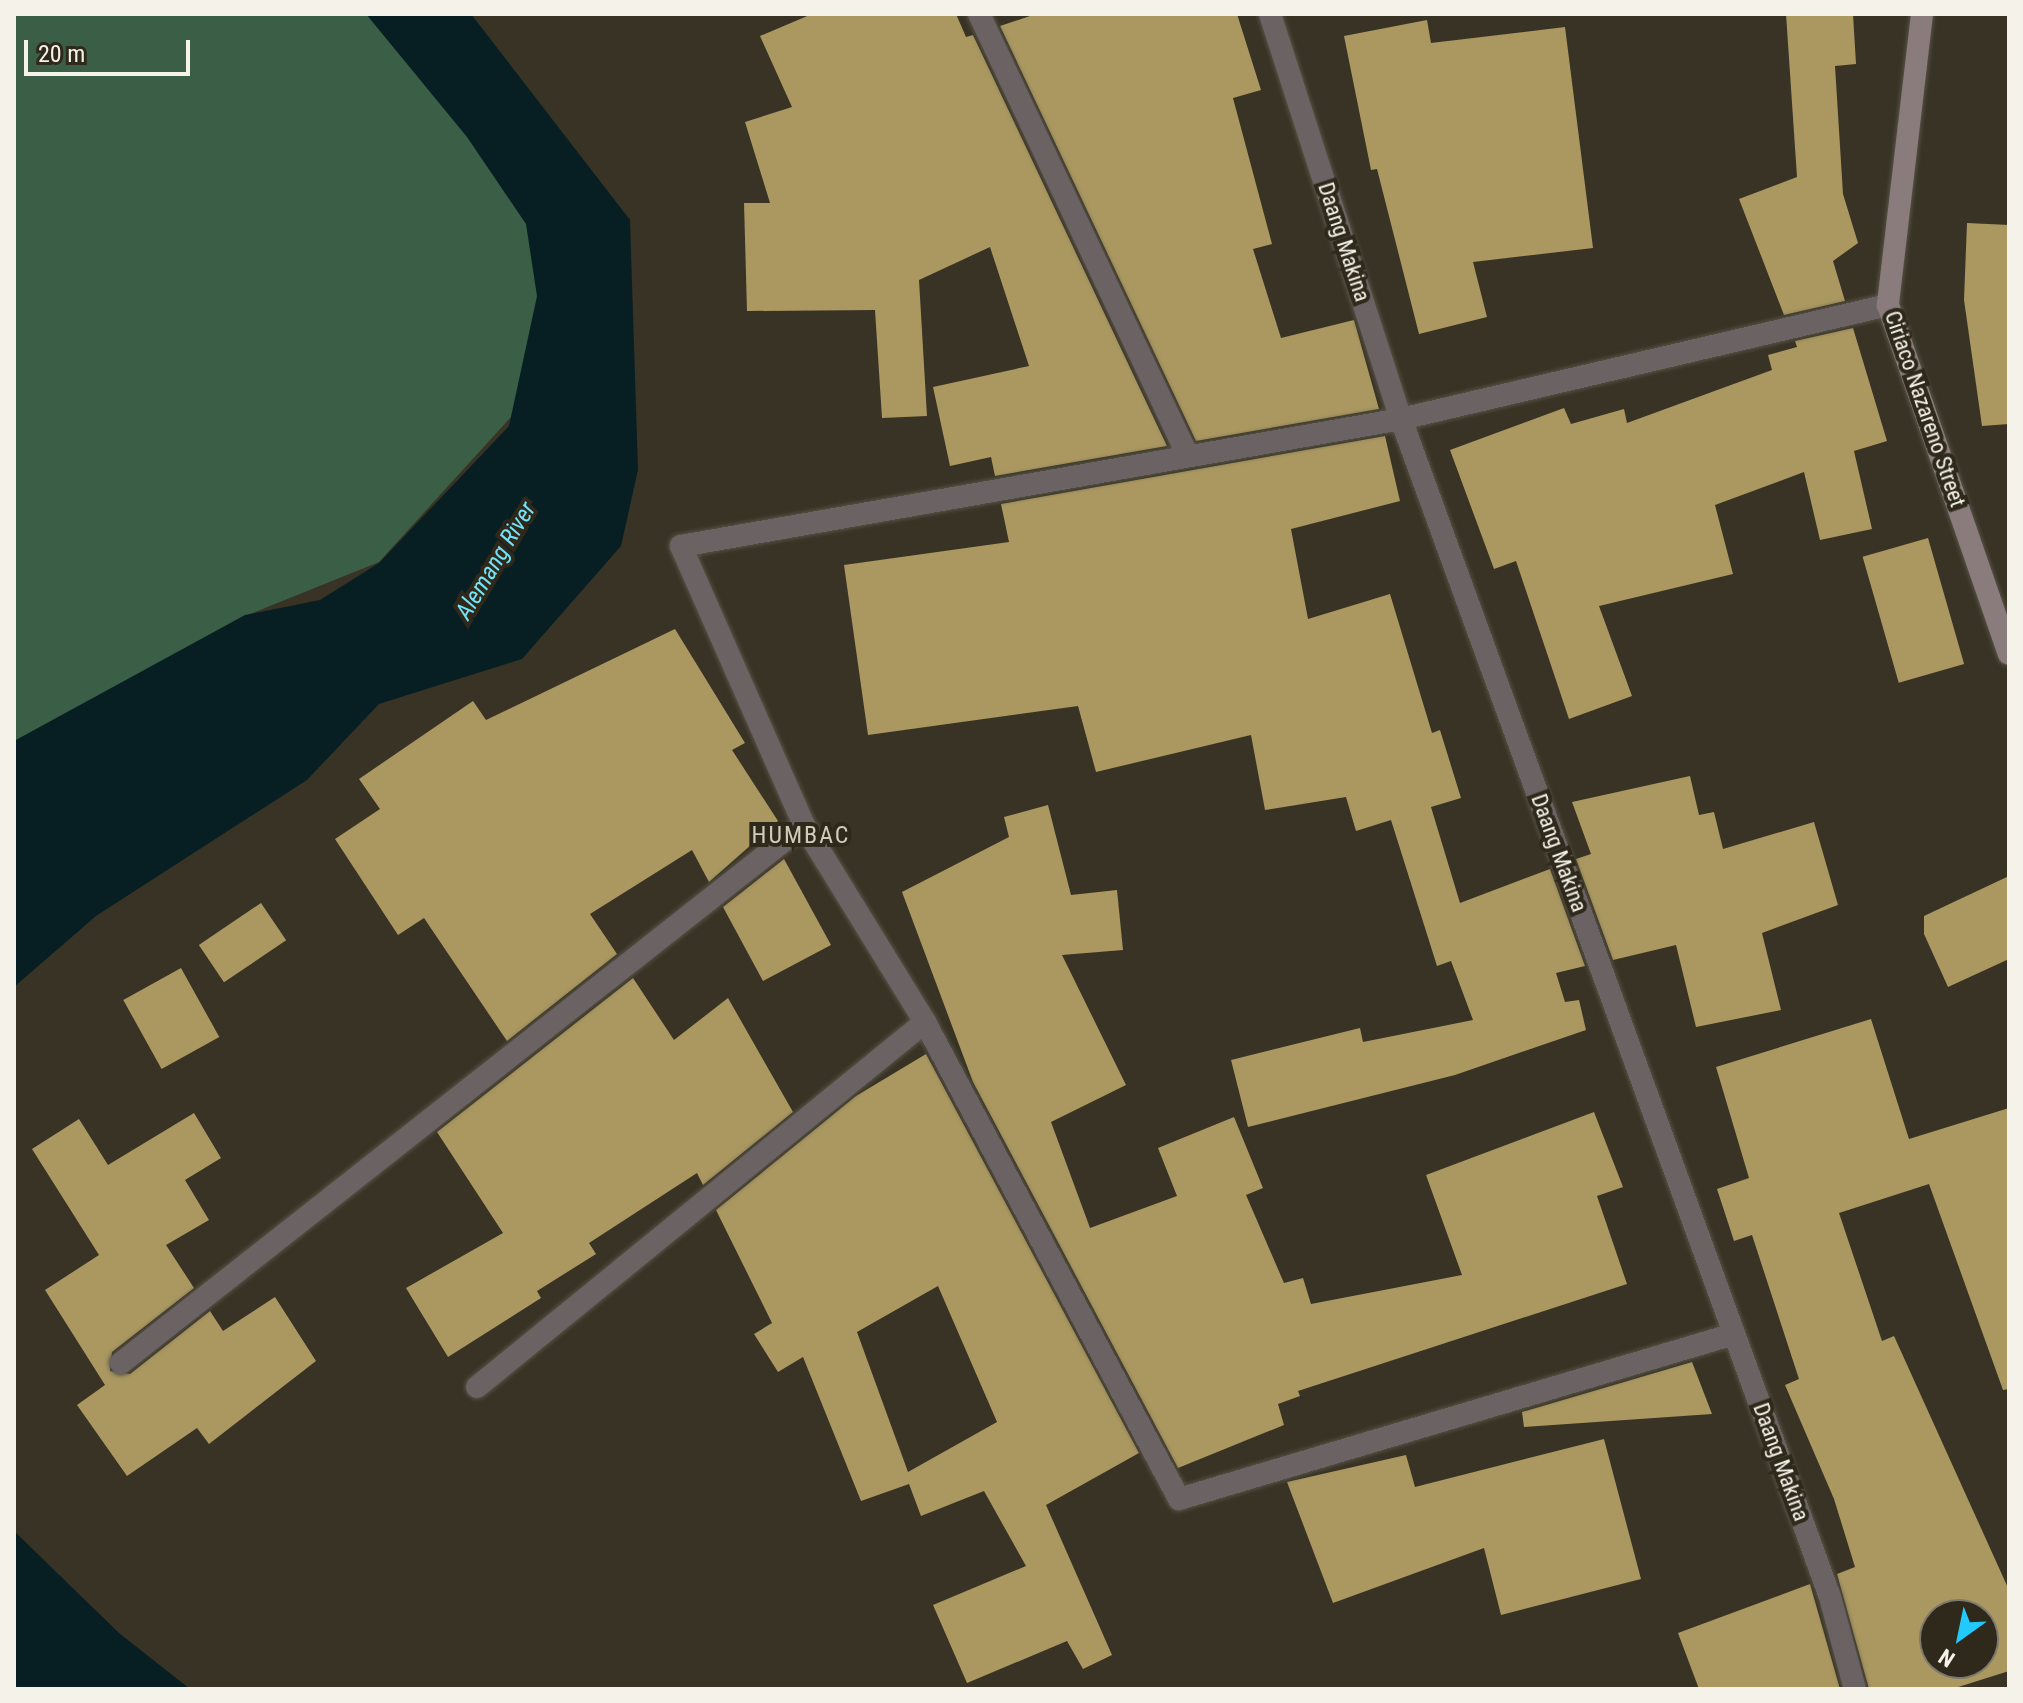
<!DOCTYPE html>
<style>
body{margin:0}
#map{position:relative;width:2023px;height:1703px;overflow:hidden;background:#383325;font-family:"Roboto Condensed",sans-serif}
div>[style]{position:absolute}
.green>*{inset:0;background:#3a5e46}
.water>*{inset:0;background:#071f23}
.building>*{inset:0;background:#ab9861;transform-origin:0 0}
.roads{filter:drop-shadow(0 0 2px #565244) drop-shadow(0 0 2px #565244)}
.minor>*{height:22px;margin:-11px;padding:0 11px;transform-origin:11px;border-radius:11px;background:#6b6263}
.tertiary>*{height:22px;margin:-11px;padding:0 11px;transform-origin:11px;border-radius:11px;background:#6b6263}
.secondary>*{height:22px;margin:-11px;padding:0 11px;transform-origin:11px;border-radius:11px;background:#8a7c7d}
span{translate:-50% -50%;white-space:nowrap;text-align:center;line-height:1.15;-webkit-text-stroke:8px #2e291b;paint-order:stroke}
.street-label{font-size:22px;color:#f5f2e9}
.water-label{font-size:24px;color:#73e4f9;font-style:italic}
.neighbourhood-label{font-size:24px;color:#d1cbb9;letter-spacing:2px}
.frame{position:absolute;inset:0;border:16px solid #f5f2e9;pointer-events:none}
.north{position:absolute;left:1919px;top:1599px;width:80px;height:80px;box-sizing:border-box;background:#2e291b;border:2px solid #7e796d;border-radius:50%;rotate:213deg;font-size:22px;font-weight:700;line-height:32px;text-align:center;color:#f5f2e9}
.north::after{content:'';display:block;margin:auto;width:28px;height:36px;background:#21c9fd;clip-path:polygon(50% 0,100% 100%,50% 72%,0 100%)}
.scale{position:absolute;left:24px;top:40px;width:166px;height:36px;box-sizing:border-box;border:4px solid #f5f2e9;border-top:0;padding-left:10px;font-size:24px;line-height:28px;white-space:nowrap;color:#f5f2e9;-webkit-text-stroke:6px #2e291b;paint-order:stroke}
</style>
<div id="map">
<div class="green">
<div style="clip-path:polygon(14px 14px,373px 14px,567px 228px,511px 417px,379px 562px,243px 617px,14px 746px)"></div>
</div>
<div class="water">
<div style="clip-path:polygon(366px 14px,471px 14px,630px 220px,638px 470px,621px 546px,522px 659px,379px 704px,307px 780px,96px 916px,14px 987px,14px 741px,245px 615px,320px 600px,379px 563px,509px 426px,537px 296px,526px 224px,467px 137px)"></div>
<div style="clip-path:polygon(14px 1531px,119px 1633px,190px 1689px,14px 1689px)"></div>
</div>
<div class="building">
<div style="clip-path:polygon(812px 14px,956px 14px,966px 37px,973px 35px,1167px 446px,995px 476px,991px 457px,950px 466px,933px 387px,1029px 366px,990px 247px,919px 280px,927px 416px,882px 418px,875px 310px,747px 311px,744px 203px,770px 203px,745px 122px,792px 107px,760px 36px)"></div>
<div style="clip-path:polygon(1036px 14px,1237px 14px,1261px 90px,1233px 98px,1272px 244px,1253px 249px,1281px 338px,1354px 320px,1379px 409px,1196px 441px,1000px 26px)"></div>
<div style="clip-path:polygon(1786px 14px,1853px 14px,1856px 64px,1835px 66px,1843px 194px,1858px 243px,1833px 261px,1845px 301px,1784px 315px,1739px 199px,1797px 177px)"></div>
<div style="clip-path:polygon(1427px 20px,1431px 43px,1565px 27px,1593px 248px,1473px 262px,1487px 317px,1419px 334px,1377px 169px,1371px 170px,1344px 36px)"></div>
<div style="clip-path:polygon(1967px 223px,2009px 225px,2009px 424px,1982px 426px,1964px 300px)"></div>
<div style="clip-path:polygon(1853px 328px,1887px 441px,1854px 451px,1872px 529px,1820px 540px,1804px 472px,1715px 505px,1733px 574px,1599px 606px,1632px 696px,1569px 719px,1516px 561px,1494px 569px,1450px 450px,1564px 408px,1571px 424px,1624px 409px,1627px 423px,1772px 370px,1768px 355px,1797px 347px,1795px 341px)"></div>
<div style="clip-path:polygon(1385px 436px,1400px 501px,1291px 529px,1308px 619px,1390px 594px,1432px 733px,1440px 730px,1461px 798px,1431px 807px,1460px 903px,1550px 869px,1585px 966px,1556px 973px,1565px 1002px,1579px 1000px,1586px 1030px,1455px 1075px,1248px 1127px,1231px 1060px,1360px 1028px,1363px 1042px,1473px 1020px,1451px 961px,1437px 966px,1391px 820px,1356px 831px,1346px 797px,1265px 810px,1251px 735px,1096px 772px,1078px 706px,868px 735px,844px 565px,1009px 542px,1001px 504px)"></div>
<div style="left:1928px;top:538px;width:131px;height:68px;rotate:74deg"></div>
<div style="clip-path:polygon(675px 629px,745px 743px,732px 750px,778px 821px,709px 882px,692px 850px,590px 914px,617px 954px,507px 1041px,424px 918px,398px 935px,335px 839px,380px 809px,359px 779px,473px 701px,486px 720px)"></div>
<div style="clip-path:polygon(1690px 776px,1699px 815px,1714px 812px,1723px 849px,1814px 822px,1838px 905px,1762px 933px,1781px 1010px,1696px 1027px,1676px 945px,1613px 960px,1576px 859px,1591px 854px,1572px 802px)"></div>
<div style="clip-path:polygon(1048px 805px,1071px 895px,1117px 890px,1123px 950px,1062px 955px,1126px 1085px,1051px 1122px,1090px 1228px,1177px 1196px,1158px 1148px,1234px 1117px,1263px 1188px,1246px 1195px,1284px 1283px,1303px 1278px,1311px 1304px,1462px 1275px,1426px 1175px,1594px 1112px,1623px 1187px,1597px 1196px,1627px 1284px,1298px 1391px,1300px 1396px,1278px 1404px,1284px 1425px,1178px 1468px,973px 1082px,902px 892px,1009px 837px,1004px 817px)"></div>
<div style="clip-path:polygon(784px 859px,831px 945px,763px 981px,723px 907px)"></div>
<div style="clip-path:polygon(2009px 876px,2009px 959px,1948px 987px,1924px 934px,1924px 916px)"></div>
<div style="left:261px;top:903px;width:45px;height:75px;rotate:56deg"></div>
<div style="left:181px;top:968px;width:79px;height:66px;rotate:61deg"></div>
<div style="clip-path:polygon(633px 978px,674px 1040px,728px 998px,793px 1112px,703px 1185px,697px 1173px,589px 1243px,596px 1254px,537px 1291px,541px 1298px,448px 1357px,406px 1288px,503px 1233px,437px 1132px)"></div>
<div style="clip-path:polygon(evenodd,1871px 1019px,1909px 1139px,2009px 1108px,2009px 1389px,2003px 1390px,1929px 1184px,1839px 1213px,1882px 1341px,1894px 1336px,2009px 1590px,2009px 1671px,1952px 1689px,1869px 1689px,1837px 1574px,1855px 1567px,1834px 1499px,1785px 1385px,1799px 1379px,1752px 1235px,1734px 1241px,1717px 1189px,1749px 1178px,1716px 1067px,1871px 1019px,1935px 1615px,1983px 1615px,1983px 1663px,1935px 1663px,1935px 1615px)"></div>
<div style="clip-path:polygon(evenodd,926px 1054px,1139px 1453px,1046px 1505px,1112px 1655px,1083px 1669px,1067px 1641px,967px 1683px,933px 1605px,1026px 1566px,984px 1491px,921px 1516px,909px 1484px,861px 1501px,803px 1357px,778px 1372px,754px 1334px,772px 1323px,716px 1210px,856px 1096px,926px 1054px,938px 1286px,997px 1422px,908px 1472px,857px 1332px,938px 1286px)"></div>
<div style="clip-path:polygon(194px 1113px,221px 1158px,185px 1180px,209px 1220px,166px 1245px,194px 1288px,112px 1352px,110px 1371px,130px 1374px,210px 1311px,223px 1331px,275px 1297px,316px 1361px,209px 1444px,197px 1428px,127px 1476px,77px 1405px,105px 1385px,45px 1290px,99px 1255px,32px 1149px,79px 1119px,108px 1165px)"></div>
<div style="clip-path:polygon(1692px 1362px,1712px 1414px,1524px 1427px,1522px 1412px)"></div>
<div style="clip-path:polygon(1604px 1439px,1641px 1579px,1501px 1615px,1484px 1548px,1333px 1603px,1287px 1482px,1406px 1455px,1415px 1487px)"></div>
<div style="clip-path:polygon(1810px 1584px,1840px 1689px,1699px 1689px,1678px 1633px)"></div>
</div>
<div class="roads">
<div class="minor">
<div style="left:979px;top:14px;width:488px;rotate:64.7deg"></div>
<div style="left:1734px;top:1334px;width:579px;rotate:163.44deg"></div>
<div style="left:1179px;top:1499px;width:540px;rotate:-118.04deg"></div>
<div style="left:925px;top:1022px;width:231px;rotate:-121.6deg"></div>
<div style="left:804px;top:825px;width:305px;rotate:-113.8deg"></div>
<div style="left:681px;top:546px;width:731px;rotate:-10deg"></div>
<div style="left:1401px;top:419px;width:500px;rotate:-13.17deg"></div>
<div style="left:121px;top:1363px;width:869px;rotate:-38.23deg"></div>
<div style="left:477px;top:1387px;width:578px;rotate:-39.17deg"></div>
</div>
<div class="tertiary">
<div style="left:1270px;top:14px;width:426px;rotate:72.1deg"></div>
<div style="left:1401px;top:419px;width:1254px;rotate:69.99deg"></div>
<div style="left:1830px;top:1597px;width:95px;rotate:74.8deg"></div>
</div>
<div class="secondary">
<div style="left:1922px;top:14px;width:293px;rotate:96.7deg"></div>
<div style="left:1888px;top:305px;width:369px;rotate:70.9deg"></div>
</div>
</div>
<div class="street-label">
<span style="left:1344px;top:242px;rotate:72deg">Daang Makina</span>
<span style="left:1925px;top:409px;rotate:71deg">Ciriaco Nazareno Street</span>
<span style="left:1559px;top:853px;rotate:70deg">Daang Makina</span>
<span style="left:1781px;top:1462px;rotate:70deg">Daang Makina</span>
</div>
<div class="water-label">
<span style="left:496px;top:561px;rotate:-59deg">Alemang River</span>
</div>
<div class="neighbourhood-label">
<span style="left:801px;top:836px">HUMBAC</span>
</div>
<div class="frame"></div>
<div class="north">N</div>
<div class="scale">20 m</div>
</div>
